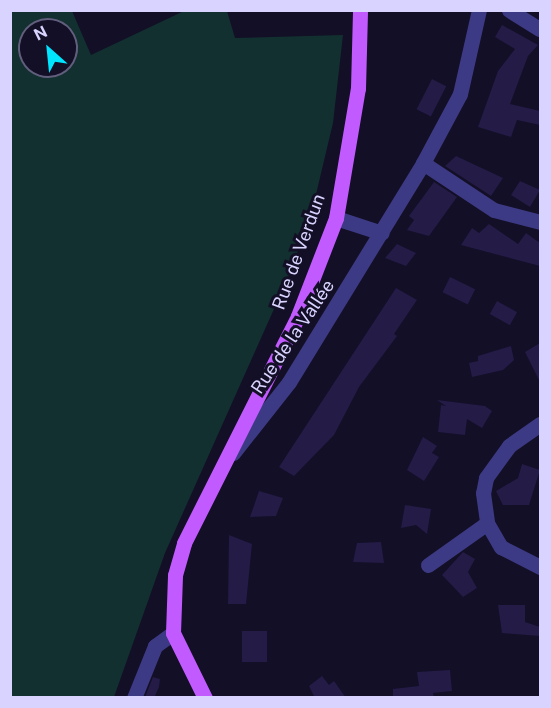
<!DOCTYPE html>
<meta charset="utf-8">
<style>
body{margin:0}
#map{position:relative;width:551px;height:708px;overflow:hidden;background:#130f26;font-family:"Public Sans",sans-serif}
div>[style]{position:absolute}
.green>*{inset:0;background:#12302f}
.building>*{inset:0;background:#241b47;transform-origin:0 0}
.minor>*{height:15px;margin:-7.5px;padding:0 7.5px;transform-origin:7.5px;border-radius:7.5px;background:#3d3a85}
.major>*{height:15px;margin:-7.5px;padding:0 7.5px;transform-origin:7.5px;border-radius:7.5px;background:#c25bff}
span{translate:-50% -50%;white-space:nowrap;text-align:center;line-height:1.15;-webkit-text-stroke:6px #130f26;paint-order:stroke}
.street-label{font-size:18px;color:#d9d4ff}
.frame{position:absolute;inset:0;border:12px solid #d9d4ff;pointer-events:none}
.north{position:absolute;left:18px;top:18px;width:60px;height:60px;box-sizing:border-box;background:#130f26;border:2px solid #625e7d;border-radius:50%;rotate:333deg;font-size:16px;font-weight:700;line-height:24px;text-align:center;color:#d9d4ff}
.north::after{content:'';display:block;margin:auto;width:21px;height:27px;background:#00e5ff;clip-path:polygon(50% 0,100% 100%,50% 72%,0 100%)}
</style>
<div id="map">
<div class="green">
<div style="clip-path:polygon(evenodd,10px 11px,72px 11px,91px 55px,184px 11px,227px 11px,235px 38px,343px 35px,333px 123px,313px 207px,291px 271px,165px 553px,114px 697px,11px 697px,10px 11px,30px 30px,66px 30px,66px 66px,30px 66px,30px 30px)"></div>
</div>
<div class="building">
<div style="clip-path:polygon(502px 25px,538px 45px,528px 56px,510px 104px,540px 111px,540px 125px,517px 120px,511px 137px,478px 127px,498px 71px,515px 49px,495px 37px)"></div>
<div style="left:432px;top:79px;width:16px;height:34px;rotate:27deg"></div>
<div style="clip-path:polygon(456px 156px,503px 178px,491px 196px,445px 166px)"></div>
<div style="clip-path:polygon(520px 181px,540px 190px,530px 207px,511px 195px)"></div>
<div style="clip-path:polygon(434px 182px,457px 197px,429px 236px,407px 230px,414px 220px,409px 216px)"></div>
<div style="clip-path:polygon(489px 224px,518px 244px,526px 233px,540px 243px,540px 266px,461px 245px,472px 228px,479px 233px)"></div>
<div style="clip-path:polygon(397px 244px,416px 253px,406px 266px,385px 258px)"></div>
<div style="left:450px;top:277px;width:28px;height:17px;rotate:26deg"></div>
<div style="clip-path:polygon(396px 288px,417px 300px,394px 334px,397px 336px,359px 387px,334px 435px,294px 476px,279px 467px)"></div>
<div style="left:497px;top:301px;width:23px;height:15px;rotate:29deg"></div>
<div style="clip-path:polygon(540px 343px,540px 382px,525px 352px)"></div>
<div style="clip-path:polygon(511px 346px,514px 360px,503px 370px,472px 377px,469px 363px,478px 361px,478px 356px)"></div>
<div style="clip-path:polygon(437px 400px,485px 406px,492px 411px,482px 428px,467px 419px,465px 435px,438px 432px,441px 405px,446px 406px)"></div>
<div style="clip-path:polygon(423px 437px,437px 446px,432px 453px,439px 457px,424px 481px,407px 470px)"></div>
<div style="clip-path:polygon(522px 464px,540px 470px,529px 505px,503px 505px,496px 491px,518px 478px)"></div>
<div style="clip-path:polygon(259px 491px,283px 498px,276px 516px,250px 517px)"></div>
<div style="clip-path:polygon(405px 505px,431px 509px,427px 534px,416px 525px,401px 528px)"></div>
<div style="clip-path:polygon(229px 535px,252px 544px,246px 604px,228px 604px)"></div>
<div style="clip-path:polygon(381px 542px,384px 563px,353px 562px,357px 543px)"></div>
<div style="clip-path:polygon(463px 552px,475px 559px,468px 572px,477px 588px,463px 597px,442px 575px)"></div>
<div style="clip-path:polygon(498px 605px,525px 605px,525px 622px,540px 627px,540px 636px,502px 633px)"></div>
<div style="left:242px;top:631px;width:25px;height:31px"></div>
<div style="clip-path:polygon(450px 670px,452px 691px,433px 693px,434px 698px,393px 698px,393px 689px,419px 686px,417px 672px)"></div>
<div style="clip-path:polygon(322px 676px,329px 685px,334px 681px,346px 698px,315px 698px,309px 686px)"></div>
<div style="clip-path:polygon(153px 677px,160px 679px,159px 687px,154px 698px,145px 697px)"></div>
</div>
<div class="minor">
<div style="left:509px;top:10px;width:36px;rotate:32deg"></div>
<div style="left:423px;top:163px;width:85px;rotate:33.5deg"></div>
<div style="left:494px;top:210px;width:48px;rotate:14.6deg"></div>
<div style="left:336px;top:218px;width:48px;rotate:18.1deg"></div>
<div style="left:540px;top:424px;width:38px;rotate:145deg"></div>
<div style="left:509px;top:446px;width:39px;rotate:126deg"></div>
<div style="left:486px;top:478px;width:15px;rotate:101deg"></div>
<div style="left:483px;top:493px;width:30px;rotate:82deg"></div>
<div style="left:487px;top:523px;width:28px;rotate:60deg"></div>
<div style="left:501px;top:547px;width:44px;rotate:27.1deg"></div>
<div style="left:233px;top:453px;width:90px;rotate:-51.7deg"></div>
<div style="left:289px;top:382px;width:257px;rotate:-58.5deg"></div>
<div style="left:423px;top:163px;width:78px;rotate:-61.8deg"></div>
<div style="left:460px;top:94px;width:86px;rotate:-77.3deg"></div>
<div style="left:428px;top:565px;width:72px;rotate:-35.4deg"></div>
<div style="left:134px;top:698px;width:56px;rotate:-68deg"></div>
<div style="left:155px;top:646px;width:22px;rotate:-36deg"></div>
</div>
<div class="major">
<div style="left:205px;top:698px;width:72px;rotate:-116.2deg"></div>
<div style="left:173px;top:633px;width:58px;rotate:-88deg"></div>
<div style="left:175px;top:575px;width:33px;rotate:-74deg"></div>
<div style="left:184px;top:543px;width:254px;rotate:-63.3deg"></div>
<div style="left:298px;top:316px;width:105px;rotate:-68.8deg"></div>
<div style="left:336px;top:218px;width:132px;rotate:-80.4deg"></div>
<div style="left:358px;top:88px;width:78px;rotate:-88.5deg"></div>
</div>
<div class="street-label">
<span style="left:299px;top:252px;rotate:-70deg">Rue de Verdun</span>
<span style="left:293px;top:337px;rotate:-56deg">Rue de la Vallée</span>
</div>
<div class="frame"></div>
<div class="north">N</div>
</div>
